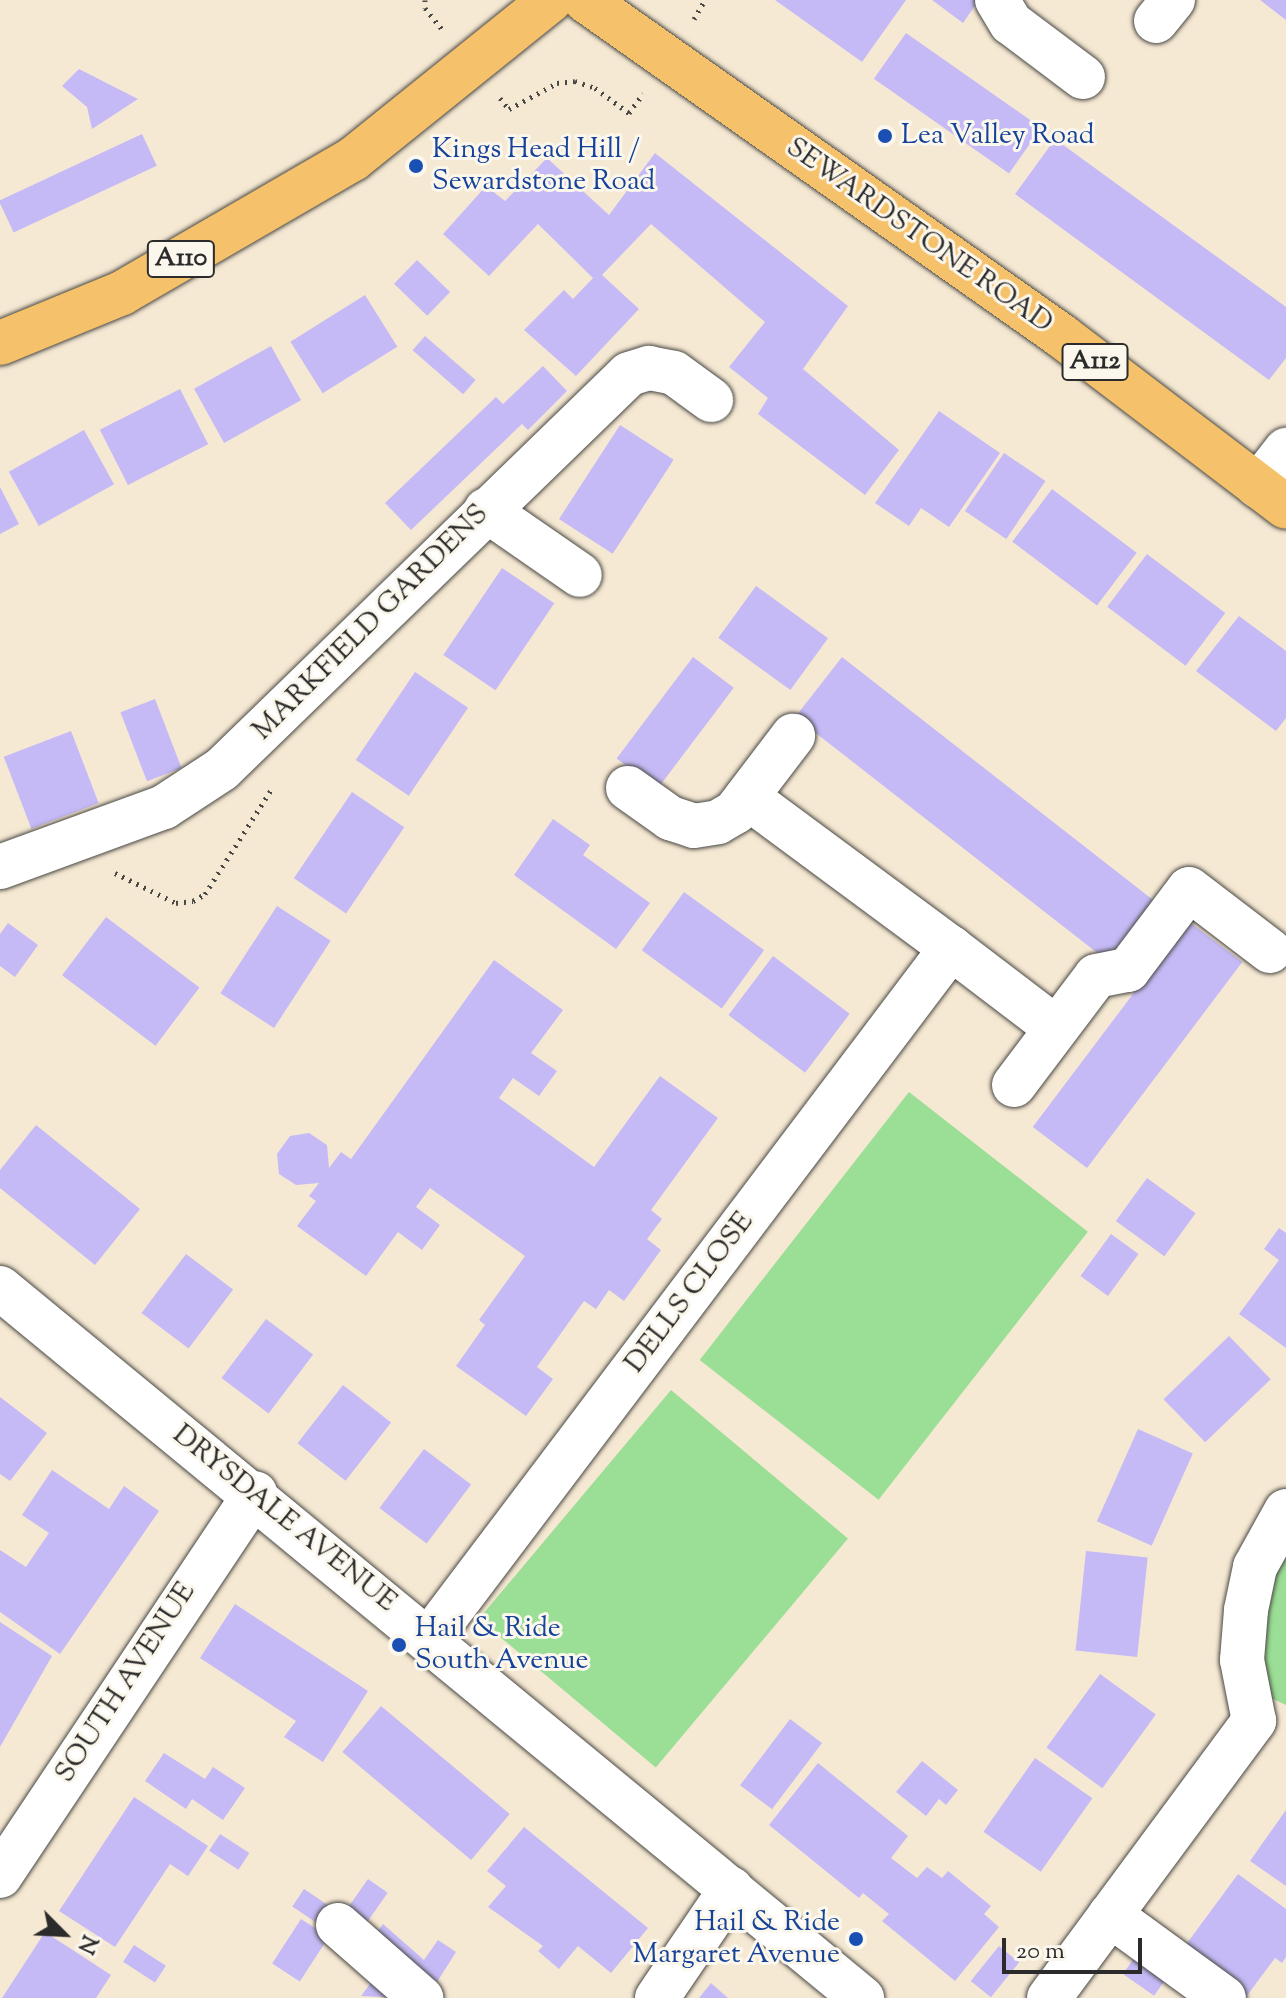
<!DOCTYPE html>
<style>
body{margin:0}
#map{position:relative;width:1286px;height:1998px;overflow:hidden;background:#f6e9d3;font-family:"Sorts Mill Goudy",serif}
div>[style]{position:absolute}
.green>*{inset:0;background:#9bde95;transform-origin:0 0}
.building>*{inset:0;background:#c5baf6;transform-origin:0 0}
.path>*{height:5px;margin-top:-2.5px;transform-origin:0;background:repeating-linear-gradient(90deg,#494844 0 2px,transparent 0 8px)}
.roads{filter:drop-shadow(0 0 2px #494844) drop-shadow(0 0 2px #494844)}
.minor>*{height:44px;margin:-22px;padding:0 22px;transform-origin:22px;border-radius:22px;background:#fff}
.major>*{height:44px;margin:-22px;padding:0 22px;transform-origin:22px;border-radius:22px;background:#f6c16b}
.dots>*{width:22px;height:22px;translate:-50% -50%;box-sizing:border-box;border:4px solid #fbf7ec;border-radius:50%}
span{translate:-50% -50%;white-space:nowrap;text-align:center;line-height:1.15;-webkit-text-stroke:6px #fbf7ec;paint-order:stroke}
.shield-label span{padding:2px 6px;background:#fbf7ec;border:2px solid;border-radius:6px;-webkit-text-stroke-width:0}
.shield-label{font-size:26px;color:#2b2b2b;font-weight:700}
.transit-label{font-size:28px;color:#164399}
.left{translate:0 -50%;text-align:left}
.right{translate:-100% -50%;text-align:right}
.street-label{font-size:28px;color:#2b2b2b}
.north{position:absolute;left:24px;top:1894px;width:80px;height:80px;-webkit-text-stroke:6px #fbf7ec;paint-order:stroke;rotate:114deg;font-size:22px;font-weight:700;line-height:32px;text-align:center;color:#2b2b2b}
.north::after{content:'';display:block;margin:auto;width:28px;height:36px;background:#2b2b2b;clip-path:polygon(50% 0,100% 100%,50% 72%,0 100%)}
.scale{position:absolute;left:1002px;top:1938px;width:140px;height:36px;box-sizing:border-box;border:4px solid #2b2b2b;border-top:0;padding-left:10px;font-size:24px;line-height:28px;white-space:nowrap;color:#2b2b2b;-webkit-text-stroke:6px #fbf7ec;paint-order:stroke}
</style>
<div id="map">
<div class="green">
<div style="left:909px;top:1092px;width:227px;height:340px;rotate:38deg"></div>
<div style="left:671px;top:1390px;width:231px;height:299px;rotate:40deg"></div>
<div style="clip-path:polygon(1286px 1548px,1286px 1705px,1267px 1696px,1261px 1626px,1271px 1580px)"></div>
</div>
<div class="building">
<div style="clip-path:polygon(775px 0,906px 0,862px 62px)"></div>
<div style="clip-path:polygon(932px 0,979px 0,963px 23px)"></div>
<div style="clip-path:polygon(1260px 0,1286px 0,1286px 20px)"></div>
<div style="left:906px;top:33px;width:165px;height:56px;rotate:35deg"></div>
<div style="clip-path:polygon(79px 69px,138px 99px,92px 129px,87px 107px,62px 86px)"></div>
<div style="left:142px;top:134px;width:35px;height:158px;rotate:65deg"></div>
<div style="clip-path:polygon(1055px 139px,1286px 307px,1286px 358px,1269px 380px,1015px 194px)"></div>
<div style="clip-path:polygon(655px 153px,848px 306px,803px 369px,899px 450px,865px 495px,758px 414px,768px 398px,729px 367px,765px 322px,651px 224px,602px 275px,639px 309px,576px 376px,524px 330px,564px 290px,573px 299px,593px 278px,538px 224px,489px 276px,443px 234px,486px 186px,505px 201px,547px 158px,609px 215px)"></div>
<div style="left:417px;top:260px;width:46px;height:33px;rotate:44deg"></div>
<div style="left:365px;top:295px;width:61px;height:88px;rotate:58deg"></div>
<div style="left:425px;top:336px;width:67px;height:19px;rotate:41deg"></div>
<div style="left:271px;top:346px;width:62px;height:88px;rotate:61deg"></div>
<div style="clip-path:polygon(543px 366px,567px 391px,528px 430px,522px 424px,411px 530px,385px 503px,496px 397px,503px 404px)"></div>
<div style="left:180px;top:389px;width:62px;height:90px;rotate:63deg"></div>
<div style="clip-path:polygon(939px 411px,1000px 453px,949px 527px,921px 508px,909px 526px,875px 503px)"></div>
<div style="left:620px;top:425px;width:64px;height:112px;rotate:33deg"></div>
<div style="left:84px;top:430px;width:62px;height:86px;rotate:61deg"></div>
<div style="left:1004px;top:453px;width:50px;height:70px;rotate:34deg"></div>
<div style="clip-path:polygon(0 487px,19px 524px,0 534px)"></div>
<div style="left:1052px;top:489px;width:106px;height:66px;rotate:37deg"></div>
<div style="left:1147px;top:554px;width:98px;height:66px;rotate:37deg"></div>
<div style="left:502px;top:568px;width:63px;height:105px;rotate:34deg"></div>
<div style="left:756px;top:586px;width:89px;height:64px;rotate:36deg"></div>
<div style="clip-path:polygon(1239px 616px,1286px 651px,1286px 718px,1276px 731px,1196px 671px)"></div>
<div style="left:693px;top:657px;width:51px;height:127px;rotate:37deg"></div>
<div style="left:842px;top:657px;width:403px;height:76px;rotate:38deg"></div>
<div style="left:415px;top:672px;width:64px;height:106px;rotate:34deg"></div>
<div style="left:155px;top:699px;width:74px;height:37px;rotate:69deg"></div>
<div style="left:71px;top:731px;width:77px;height:72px;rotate:69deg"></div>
<div style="left:352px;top:792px;width:63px;height:104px;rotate:34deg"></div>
<div style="clip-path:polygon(553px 819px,590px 845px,583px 855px,650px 903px,616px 949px,514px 875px)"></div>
<div style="left:684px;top:892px;width:99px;height:72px;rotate:36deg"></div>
<div style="left:277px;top:906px;width:64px;height:104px;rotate:33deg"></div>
<div style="left:106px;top:917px;width:117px;height:73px;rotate:37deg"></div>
<div style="left:1188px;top:921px;width:68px;height:258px;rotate:37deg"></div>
<div style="clip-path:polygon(8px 923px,38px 945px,15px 977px,0 966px,0 934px)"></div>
<div style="left:773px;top:956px;width:96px;height:74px;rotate:37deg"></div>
<div style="clip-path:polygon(494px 960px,563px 1010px,531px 1053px,557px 1071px,539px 1096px,513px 1078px,499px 1098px,594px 1167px,660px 1076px,718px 1118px,651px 1210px,662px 1219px,647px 1239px,661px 1250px,624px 1301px,609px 1290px,596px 1309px,584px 1301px,537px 1367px,553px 1379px,526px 1416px,456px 1366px,485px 1325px,479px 1320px,525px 1256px,430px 1188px,416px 1207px,440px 1225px,422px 1250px,398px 1232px,366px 1276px,297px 1226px,316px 1201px,309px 1196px,319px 1183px,296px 1185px,279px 1174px,277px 1154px,290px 1136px,309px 1133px,327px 1145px,329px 1168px,341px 1152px,351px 1159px)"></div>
<div style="clip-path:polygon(36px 1125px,140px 1209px,95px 1265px,0 1188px,0 1170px)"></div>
<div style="left:1147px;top:1178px;width:60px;height:53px;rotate:36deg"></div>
<div style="clip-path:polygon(1279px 1228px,1286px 1233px,1286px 1348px,1239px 1314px,1279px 1260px,1264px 1249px)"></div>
<div style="left:1111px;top:1234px;width:34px;height:52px;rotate:36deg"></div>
<div style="left:186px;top:1254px;width:59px;height:74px;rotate:37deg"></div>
<div style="left:266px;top:1319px;width:59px;height:74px;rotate:37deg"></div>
<div style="left:1229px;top:1336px;width:60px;height:91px;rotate:46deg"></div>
<div style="left:343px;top:1385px;width:61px;height:74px;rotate:38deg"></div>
<div style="clip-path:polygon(0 1397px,47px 1433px,10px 1481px,0 1474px)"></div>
<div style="left:1138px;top:1429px;width:60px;height:101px;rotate:24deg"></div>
<div style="left:424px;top:1449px;width:59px;height:74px;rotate:37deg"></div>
<div style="clip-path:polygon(52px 1470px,109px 1509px,124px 1486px,159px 1511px,60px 1654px,0 1612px,0 1550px,26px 1567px,38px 1549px,49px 1533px,22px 1515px)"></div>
<div style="left:1086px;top:1551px;width:62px;height:100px;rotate:6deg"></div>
<div style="clip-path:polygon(235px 1604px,368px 1691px,323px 1762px,284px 1737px,296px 1721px,200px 1658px)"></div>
<div style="clip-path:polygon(0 1622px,52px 1656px,0 1747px)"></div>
<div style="left:1100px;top:1674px;width:69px;height:91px;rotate:36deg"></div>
<div style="left:381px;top:1706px;width:168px;height:60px;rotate:40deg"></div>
<div style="left:790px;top:1719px;width:40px;height:83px;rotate:37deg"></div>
<div style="clip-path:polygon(164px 1753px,205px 1779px,213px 1767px,245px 1788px,223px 1820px,192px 1799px,186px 1809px,145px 1781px)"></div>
<div style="left:1035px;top:1758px;width:70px;height:90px;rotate:35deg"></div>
<div style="clip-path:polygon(922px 1761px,958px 1790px,946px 1805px,939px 1799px,926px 1816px,896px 1792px)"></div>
<div style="clip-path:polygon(818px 1763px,908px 1836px,891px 1858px,917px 1878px,927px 1867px,942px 1878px,948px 1871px,991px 1906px,984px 1914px,999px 1927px,955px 1981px,882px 1921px,889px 1914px,863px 1893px,859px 1898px,769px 1825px)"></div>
<div style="clip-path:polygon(134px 1797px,208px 1846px,188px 1876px,170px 1864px,115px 1947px,59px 1911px)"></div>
<div style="clip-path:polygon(1286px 1810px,1286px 1886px,1250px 1861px)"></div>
<div style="clip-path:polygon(524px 1827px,648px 1928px,611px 1973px,578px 1946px,559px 1969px,538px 1951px,543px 1946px,488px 1907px,506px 1886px,487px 1871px)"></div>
<div style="left:220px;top:1834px;width:35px;height:20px;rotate:33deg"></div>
<div style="clip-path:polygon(1238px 1874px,1286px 1909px,1286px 1957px,1282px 1963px,1275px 1958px,1246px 1997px,1182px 1950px)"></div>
<div style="left:368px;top:1879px;width:24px;height:39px;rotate:35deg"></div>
<div style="left:304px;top:1889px;width:43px;height:21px;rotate:34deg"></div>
<div style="left:301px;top:1919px;width:33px;height:53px;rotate:33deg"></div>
<div style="clip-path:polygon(383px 1924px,424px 1960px,438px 1940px,456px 1952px,437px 1982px,370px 1943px)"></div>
<div style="clip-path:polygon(45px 1932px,111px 1975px,96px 1998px,2px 1998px)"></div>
<div style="left:134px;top:1945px;width:38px;height:20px;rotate:33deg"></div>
<div style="left:999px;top:1946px;width:26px;height:45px;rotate:39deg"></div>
<div style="left:1139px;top:1951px;width:38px;height:28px;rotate:35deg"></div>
<div style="clip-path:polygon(376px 1976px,403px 1998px,361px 1996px)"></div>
<div style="clip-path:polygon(711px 1983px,728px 1998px,699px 1998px)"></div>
</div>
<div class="path">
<div style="left:425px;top:0;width:8px;rotate:90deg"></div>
<div style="left:425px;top:8px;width:27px;rotate:51deg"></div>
<div style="left:694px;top:19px;width:22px;rotate:-60deg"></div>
<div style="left:500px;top:98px;width:14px;rotate:51deg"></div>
<div style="left:509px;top:109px;width:55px;rotate:-28.4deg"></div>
<div style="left:557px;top:83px;width:18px;rotate:-6deg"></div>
<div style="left:575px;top:81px;width:21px;rotate:19deg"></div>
<div style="left:595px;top:88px;width:42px;rotate:36.3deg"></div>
<div style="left:629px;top:113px;width:24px;rotate:-54deg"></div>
<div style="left:115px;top:873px;width:68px;rotate:26.2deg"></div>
<div style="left:176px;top:903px;width:17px;rotate:-7deg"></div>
<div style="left:193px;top:901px;width:14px;rotate:-30deg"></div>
<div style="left:205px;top:894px;width:127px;rotate:-57.6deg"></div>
</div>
<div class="roads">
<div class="minor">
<div style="left:997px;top:0;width:27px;rotate:59deg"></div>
<div style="left:1011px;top:23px;width:90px;rotate:36.9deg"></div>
<div style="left:1156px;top:21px;width:27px;rotate:-51deg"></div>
<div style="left:1258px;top:486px;width:46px;rotate:-52.1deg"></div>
<div style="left:486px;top:510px;width:114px;rotate:34.7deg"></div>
<div style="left:628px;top:788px;width:52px;rotate:35.5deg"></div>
<div style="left:670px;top:818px;width:25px;rotate:18deg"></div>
<div style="left:694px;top:826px;width:24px;rotate:-9deg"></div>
<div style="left:718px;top:822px;width:20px;rotate:-30deg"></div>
<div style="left:735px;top:812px;width:96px;rotate:-52.7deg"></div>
<div style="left:0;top:867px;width:175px;rotate:-20.1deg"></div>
<div style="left:164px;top:807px;width:69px;rotate:-33.2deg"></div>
<div style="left:222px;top:769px;width:567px;rotate:-44.14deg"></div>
<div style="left:629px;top:374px;width:21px;rotate:-17deg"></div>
<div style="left:649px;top:368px;width:25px;rotate:11deg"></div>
<div style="left:674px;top:373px;width:46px;rotate:36.1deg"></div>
<div style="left:951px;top:948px;width:132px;rotate:37.3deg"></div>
<div style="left:1014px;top:1085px;width:136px;rotate:-53deg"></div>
<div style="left:1096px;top:976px;width:33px;rotate:-11deg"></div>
<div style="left:1128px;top:970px;width:101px;rotate:-53deg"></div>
<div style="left:1189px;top:889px;width:102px;rotate:37.4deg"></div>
<div style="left:0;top:1288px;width:1117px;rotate:39.48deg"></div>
<div style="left:430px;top:1638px;width:865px;rotate:-52.94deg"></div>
<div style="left:951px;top:948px;width:254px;rotate:-143.5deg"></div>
<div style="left:1254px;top:1721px;width:62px;rotate:-101.1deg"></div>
<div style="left:1242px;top:1660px;width:50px;rotate:-85.4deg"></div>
<div style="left:1246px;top:1610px;width:44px;rotate:-78.2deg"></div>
<div style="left:1255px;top:1567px;width:64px;rotate:-61deg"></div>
<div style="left:0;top:1876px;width:460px;rotate:-56.3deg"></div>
<div style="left:1110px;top:1915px;width:141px;rotate:36.1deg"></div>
<div style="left:338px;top:1925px;width:111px;rotate:41.3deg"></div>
<div style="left:657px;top:1998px;width:132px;rotate:-55.8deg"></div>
<div style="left:1049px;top:1998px;width:345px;rotate:-53.5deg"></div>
</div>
<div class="major">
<div style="left:585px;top:0;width:585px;rotate:35.18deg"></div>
<div style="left:1063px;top:337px;width:280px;rotate:37.3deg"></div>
<div style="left:0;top:343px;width:132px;rotate:-22.3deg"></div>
<div style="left:122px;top:293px;width:267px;rotate:-30.1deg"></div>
<div style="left:353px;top:159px;width:254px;rotate:-38.8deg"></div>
</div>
</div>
<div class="dots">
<div style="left:885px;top:136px;background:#1a4fb4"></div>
<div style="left:416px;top:166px;background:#1a4fb4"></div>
<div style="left:399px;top:1645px;background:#1a4fb4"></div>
<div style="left:856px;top:1939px;background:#1a4fb4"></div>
</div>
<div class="shield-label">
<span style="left:181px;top:259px">A110</span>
<span style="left:1095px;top:362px">A112</span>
</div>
<div class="transit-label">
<span class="left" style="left:901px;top:136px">Lea Valley Road</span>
<span class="left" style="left:432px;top:166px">Kings Head Hill /<br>Sewardstone Road</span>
<span class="left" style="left:415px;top:1645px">Hail &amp; Ride<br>South Avenue</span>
<span class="right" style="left:840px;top:1939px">Hail &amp; Ride<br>Margaret Avenue</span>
</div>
<div class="street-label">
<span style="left:919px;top:236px;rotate:35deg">SEWARDSTONE ROAD</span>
<span style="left:371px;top:623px;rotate:-45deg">MARKFIELD GARDENS</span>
<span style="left:690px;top:1293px;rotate:-53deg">DELLS CLOSE</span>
<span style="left:284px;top:1519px;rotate:39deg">DRYSDALE AVENUE</span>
<span style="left:126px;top:1683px;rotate:-57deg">SOUTH AVENUE</span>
</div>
<div class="north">N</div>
<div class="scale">20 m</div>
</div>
